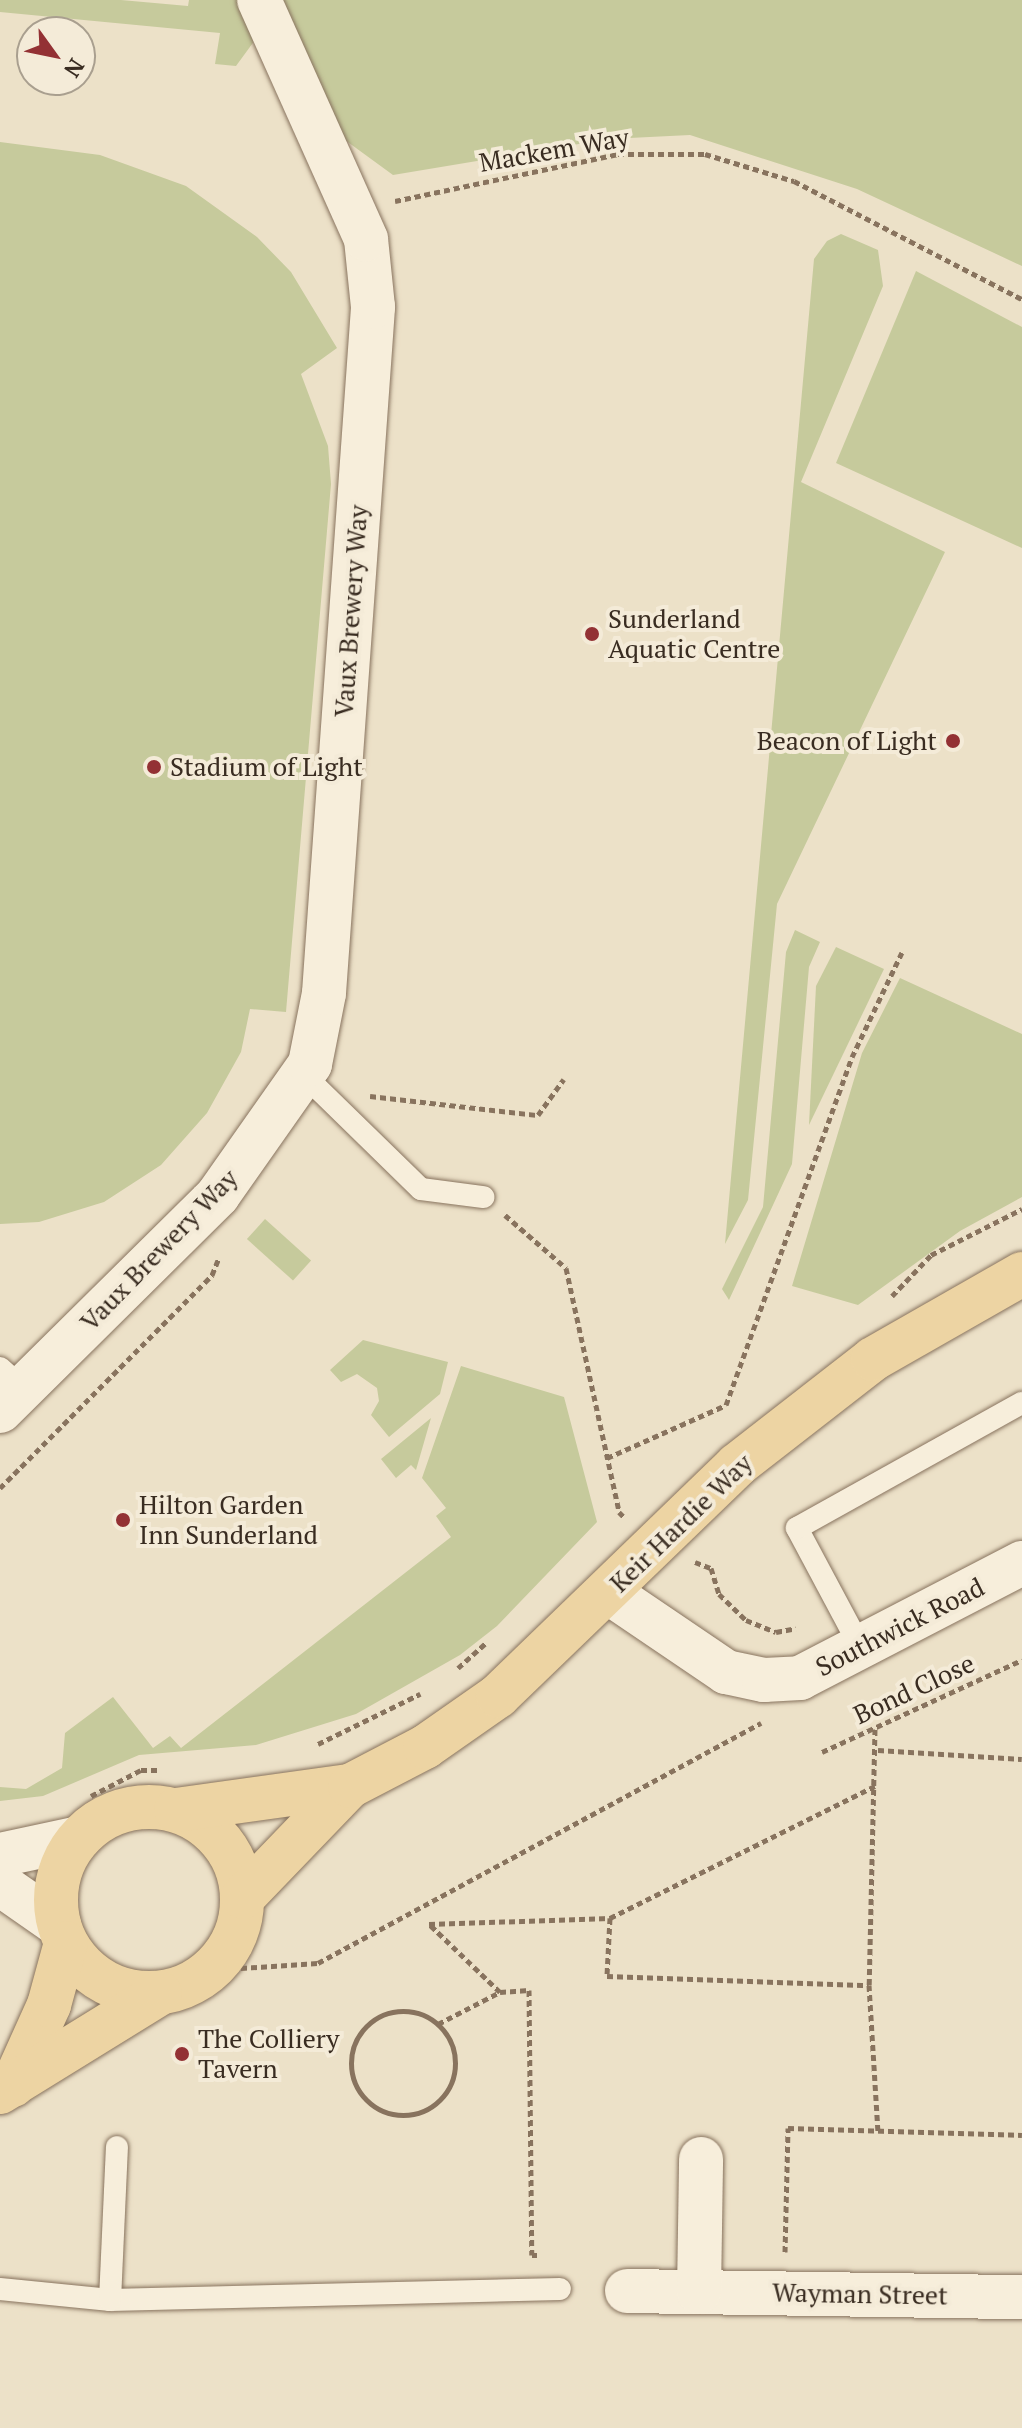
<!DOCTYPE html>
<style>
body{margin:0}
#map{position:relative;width:1022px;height:2428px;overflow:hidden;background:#ece1c8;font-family:"PT Serif",serif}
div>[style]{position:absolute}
.green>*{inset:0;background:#c6ca9c;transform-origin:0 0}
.path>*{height:5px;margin-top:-2.5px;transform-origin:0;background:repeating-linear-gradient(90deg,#88735e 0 6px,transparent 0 10px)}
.path>.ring{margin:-2.5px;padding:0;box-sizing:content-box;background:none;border:5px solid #88735e;border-radius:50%}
.roads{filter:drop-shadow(0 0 2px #88735e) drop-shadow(0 0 2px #88735e)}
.service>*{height:22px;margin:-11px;padding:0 11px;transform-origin:11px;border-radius:11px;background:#f7eedb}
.minor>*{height:44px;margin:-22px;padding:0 22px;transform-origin:22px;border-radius:22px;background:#f7eedb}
.tertiary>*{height:44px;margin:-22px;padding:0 22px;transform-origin:22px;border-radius:22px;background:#f7eedb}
.primary>*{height:44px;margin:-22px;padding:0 22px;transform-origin:22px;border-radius:22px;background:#edd4a3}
.primary>.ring{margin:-22px;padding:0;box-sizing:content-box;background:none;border:44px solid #edd4a3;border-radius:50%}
.dots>*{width:22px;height:22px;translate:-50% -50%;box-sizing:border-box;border:4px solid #f4ebd8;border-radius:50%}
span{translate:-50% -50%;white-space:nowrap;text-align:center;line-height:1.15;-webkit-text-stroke:8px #f4ebd8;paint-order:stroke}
.street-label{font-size:26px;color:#392c21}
.poi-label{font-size:26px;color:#392c21}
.left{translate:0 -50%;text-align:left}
.right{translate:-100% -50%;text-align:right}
.north{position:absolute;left:16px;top:16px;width:80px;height:80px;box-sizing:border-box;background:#f4ebd8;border:2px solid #a99f8f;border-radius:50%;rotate:123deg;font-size:22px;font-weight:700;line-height:32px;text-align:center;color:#392c21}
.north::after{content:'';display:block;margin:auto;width:28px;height:36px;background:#933134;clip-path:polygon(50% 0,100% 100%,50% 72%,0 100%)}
</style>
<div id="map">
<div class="green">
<div style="clip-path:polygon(0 0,121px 0,188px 6px,189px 0,241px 0,255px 40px,236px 66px,215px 64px,220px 33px,0 12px)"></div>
<div style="clip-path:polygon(277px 0,1022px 0,1022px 266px,857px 189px,690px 135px,609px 139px,393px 175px,345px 140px)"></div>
<div style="clip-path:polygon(0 142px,100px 155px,186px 186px,257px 237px,291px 272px,337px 348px,301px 374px,328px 446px,331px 484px,286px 1012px,250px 1009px,241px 1052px,207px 1113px,161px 1165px,104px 1202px,39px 1222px,0 1224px)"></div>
<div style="clip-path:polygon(841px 234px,878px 250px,883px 286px,801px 482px,945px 552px,777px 904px,748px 1200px,725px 1244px,814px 259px,827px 241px)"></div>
<div style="clip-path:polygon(916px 271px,1022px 327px,1022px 548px,836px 463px)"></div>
<div style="clip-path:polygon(795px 930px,820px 942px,809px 967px,792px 1164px,729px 1300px,722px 1289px,763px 1207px,786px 952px)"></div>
<div style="clip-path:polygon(836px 947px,884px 969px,809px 1125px,816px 986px)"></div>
<div style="clip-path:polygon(900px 978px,1022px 1034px,1022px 1197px,960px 1231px,858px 1305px,792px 1286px,862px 1053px)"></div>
<div style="left:265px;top:1219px;width:62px;height:27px;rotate:42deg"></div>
<div style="clip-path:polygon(363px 1340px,448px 1362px,440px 1394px,389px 1437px,371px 1415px,379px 1401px,377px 1388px,357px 1374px,341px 1382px,330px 1370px)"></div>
<div style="clip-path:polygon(461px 1366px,564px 1397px,597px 1522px,497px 1626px,460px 1655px,356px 1714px,256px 1745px,139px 1755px,43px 1796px,0 1801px,0 1787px,26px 1789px,62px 1768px,65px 1733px,113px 1697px,153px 1748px,170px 1736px,181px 1748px,451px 1537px,436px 1516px,446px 1508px,422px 1478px)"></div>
<div style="clip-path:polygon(431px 1418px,416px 1470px,411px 1465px,396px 1478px,381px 1459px)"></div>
</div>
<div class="path">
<div style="left:395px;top:201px;width:228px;rotate:-11.9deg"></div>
<div style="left:618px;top:154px;width:87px"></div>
<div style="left:705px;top:154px;width:93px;rotate:16.9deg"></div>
<div style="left:794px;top:181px;width:257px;rotate:27.4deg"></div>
<div style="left:370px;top:1096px;width:169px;rotate:6.5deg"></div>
<div style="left:538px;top:1115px;width:44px;rotate:-54.2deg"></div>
<div style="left:505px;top:1215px;width:81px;rotate:41deg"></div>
<div style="left:566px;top:1268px;width:250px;rotate:77.7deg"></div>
<div style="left:619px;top:1512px;width:7px;rotate:45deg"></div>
<div style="left:892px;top:1296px;width:57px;rotate:-46.4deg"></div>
<div style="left:931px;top:1255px;width:102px;rotate:-26.8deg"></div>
<div style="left:607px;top:1458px;width:130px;rotate:-24deg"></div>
<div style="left:726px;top:1405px;width:370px;rotate:-70.1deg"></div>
<div style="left:852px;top:1057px;width:116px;rotate:-64.5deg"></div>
<div style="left:0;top:1488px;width:301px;rotate:-45.1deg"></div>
<div style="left:212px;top:1275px;width:18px;rotate:-68deg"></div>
<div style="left:695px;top:1562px;width:17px;rotate:21deg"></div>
<div style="left:711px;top:1568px;width:27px;rotate:73deg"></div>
<div style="left:719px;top:1594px;width:37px;rotate:44deg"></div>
<div style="left:746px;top:1620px;width:32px;rotate:22deg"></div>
<div style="left:776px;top:1632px;width:20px;rotate:-11deg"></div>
<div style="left:458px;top:1668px;width:38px;rotate:-42deg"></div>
<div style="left:875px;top:1729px;width:256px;rotate:91.3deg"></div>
<div style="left:869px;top:1985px;width:146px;rotate:86.5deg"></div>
<div style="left:318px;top:1744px;width:114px;rotate:-26.1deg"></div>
<div style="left:878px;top:1750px;width:144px;rotate:3.6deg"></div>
<div style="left:822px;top:1752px;width:220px;rotate:-24.7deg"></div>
<div style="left:91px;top:1796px;width:56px;rotate:-27.5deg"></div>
<div style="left:141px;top:1770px;width:18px"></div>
<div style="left:610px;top:1918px;width:58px;rotate:93deg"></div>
<div style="left:607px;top:1976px;width:262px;rotate:2deg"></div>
<div style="left:211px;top:1970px;width:107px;rotate:-3.7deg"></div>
<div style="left:318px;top:1963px;width:504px;rotate:-28.45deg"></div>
<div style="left:500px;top:1992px;width:29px;rotate:-4deg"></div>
<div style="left:529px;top:1990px;width:265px;rotate:89.4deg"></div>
<div style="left:532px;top:2255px;width:5px"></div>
<div class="ring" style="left:351px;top:2011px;width:99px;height:99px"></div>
<div style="left:438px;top:2024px;width:70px;rotate:-27.3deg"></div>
<div style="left:500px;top:1992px;width:98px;rotate:-136.2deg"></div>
<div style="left:429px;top:1924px;width:181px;rotate:-1.9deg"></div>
<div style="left:610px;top:1918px;width:296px;rotate:-26.5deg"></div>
<div style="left:785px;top:2252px;width:124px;rotate:-88.6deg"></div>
<div style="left:788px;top:2128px;width:234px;rotate:1.7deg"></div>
</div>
<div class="roads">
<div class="service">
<div style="left:304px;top:1075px;width:163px;rotate:44.3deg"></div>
<div style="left:421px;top:1189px;width:63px;rotate:7.4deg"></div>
<div style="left:0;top:1368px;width:31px;rotate:42deg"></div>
<div style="left:861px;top:1648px;width:136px;rotate:-118.1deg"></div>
<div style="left:797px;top:1528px;width:257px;rotate:-29.1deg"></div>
<div style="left:0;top:2289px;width:111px;rotate:5.7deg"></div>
<div style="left:110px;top:2300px;width:450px;rotate:-1.4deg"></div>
<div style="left:110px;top:2300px;width:153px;rotate:-87.4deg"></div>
</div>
<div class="minor">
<div style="left:0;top:1411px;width:307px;rotate:-44.7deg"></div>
<div style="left:218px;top:1195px;width:160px;rotate:-54.9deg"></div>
<div style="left:310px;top:1064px;width:72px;rotate:-78.8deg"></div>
<div style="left:324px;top:993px;width:688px;rotate:-85.91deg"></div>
<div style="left:373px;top:307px;width:68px;rotate:-95.9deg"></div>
<div style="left:366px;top:239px;width:262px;rotate:-114.1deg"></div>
<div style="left:0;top:1855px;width:81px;rotate:-12.1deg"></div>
<div style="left:0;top:1884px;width:72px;rotate:34.8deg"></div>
<div style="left:627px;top:2291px;width:395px;rotate:0.9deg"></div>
<div style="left:699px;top:2292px;width:133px;rotate:-89.1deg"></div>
</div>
<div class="tertiary">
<div style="left:608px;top:1592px;width:143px;rotate:34.1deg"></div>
<div style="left:726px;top:1672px;width:39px;rotate:12deg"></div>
<div style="left:764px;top:1680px;width:36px;rotate:-3deg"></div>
<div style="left:800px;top:1678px;width:250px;rotate:-27.4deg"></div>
</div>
<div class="primary">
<div class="ring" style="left:56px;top:1807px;width:142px;height:142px"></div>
<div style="left:176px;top:1810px;width:176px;rotate:-7.9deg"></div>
<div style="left:243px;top:1897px;width:154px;rotate:-46.1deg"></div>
<div style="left:350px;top:1786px;width:85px;rotate:-27.5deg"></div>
<div style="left:425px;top:1747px;width:89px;rotate:-34.9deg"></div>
<div style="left:498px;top:1696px;width:332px;rotate:-44deg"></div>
<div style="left:737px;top:1465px;width:172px;rotate:-37.9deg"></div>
<div style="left:873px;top:1359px;width:172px;rotate:-29.7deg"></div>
<div style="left:13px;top:2085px;width:88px;rotate:-65.8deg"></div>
<div style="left:49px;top:2005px;width:64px;rotate:-74.7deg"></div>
<div style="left:0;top:2092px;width:188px;rotate:-31.7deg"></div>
</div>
</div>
<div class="dots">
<div style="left:592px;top:634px;background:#933134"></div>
<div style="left:953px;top:741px;background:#933134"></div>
<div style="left:154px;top:767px;background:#933134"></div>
<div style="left:123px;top:1520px;background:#933134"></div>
<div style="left:182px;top:2054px;background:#933134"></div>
</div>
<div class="street-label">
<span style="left:554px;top:150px;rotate:-10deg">Mackem Way</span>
<span style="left:351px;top:611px;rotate:-86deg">Vaux Brewery Way</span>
<span style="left:159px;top:1250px;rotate:-46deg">Vaux Brewery Way</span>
<span style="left:681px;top:1523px;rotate:-44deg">Keir Hardie Way</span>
<span style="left:900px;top:1627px;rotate:-27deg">Southwick Road</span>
<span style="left:914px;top:1689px;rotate:-25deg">Bond Close</span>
<span style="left:860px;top:2294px;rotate:1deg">Wayman Street</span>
</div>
<div class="poi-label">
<span class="left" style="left:608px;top:634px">Sunderland<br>Aquatic Centre</span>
<span class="right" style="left:937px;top:741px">Beacon of Light</span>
<span class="left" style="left:170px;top:767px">Stadium of Light</span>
<span class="left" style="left:139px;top:1520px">Hilton Garden<br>Inn Sunderland</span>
<span class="left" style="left:198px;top:2054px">The Colliery<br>Tavern</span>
</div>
<div class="north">N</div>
</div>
